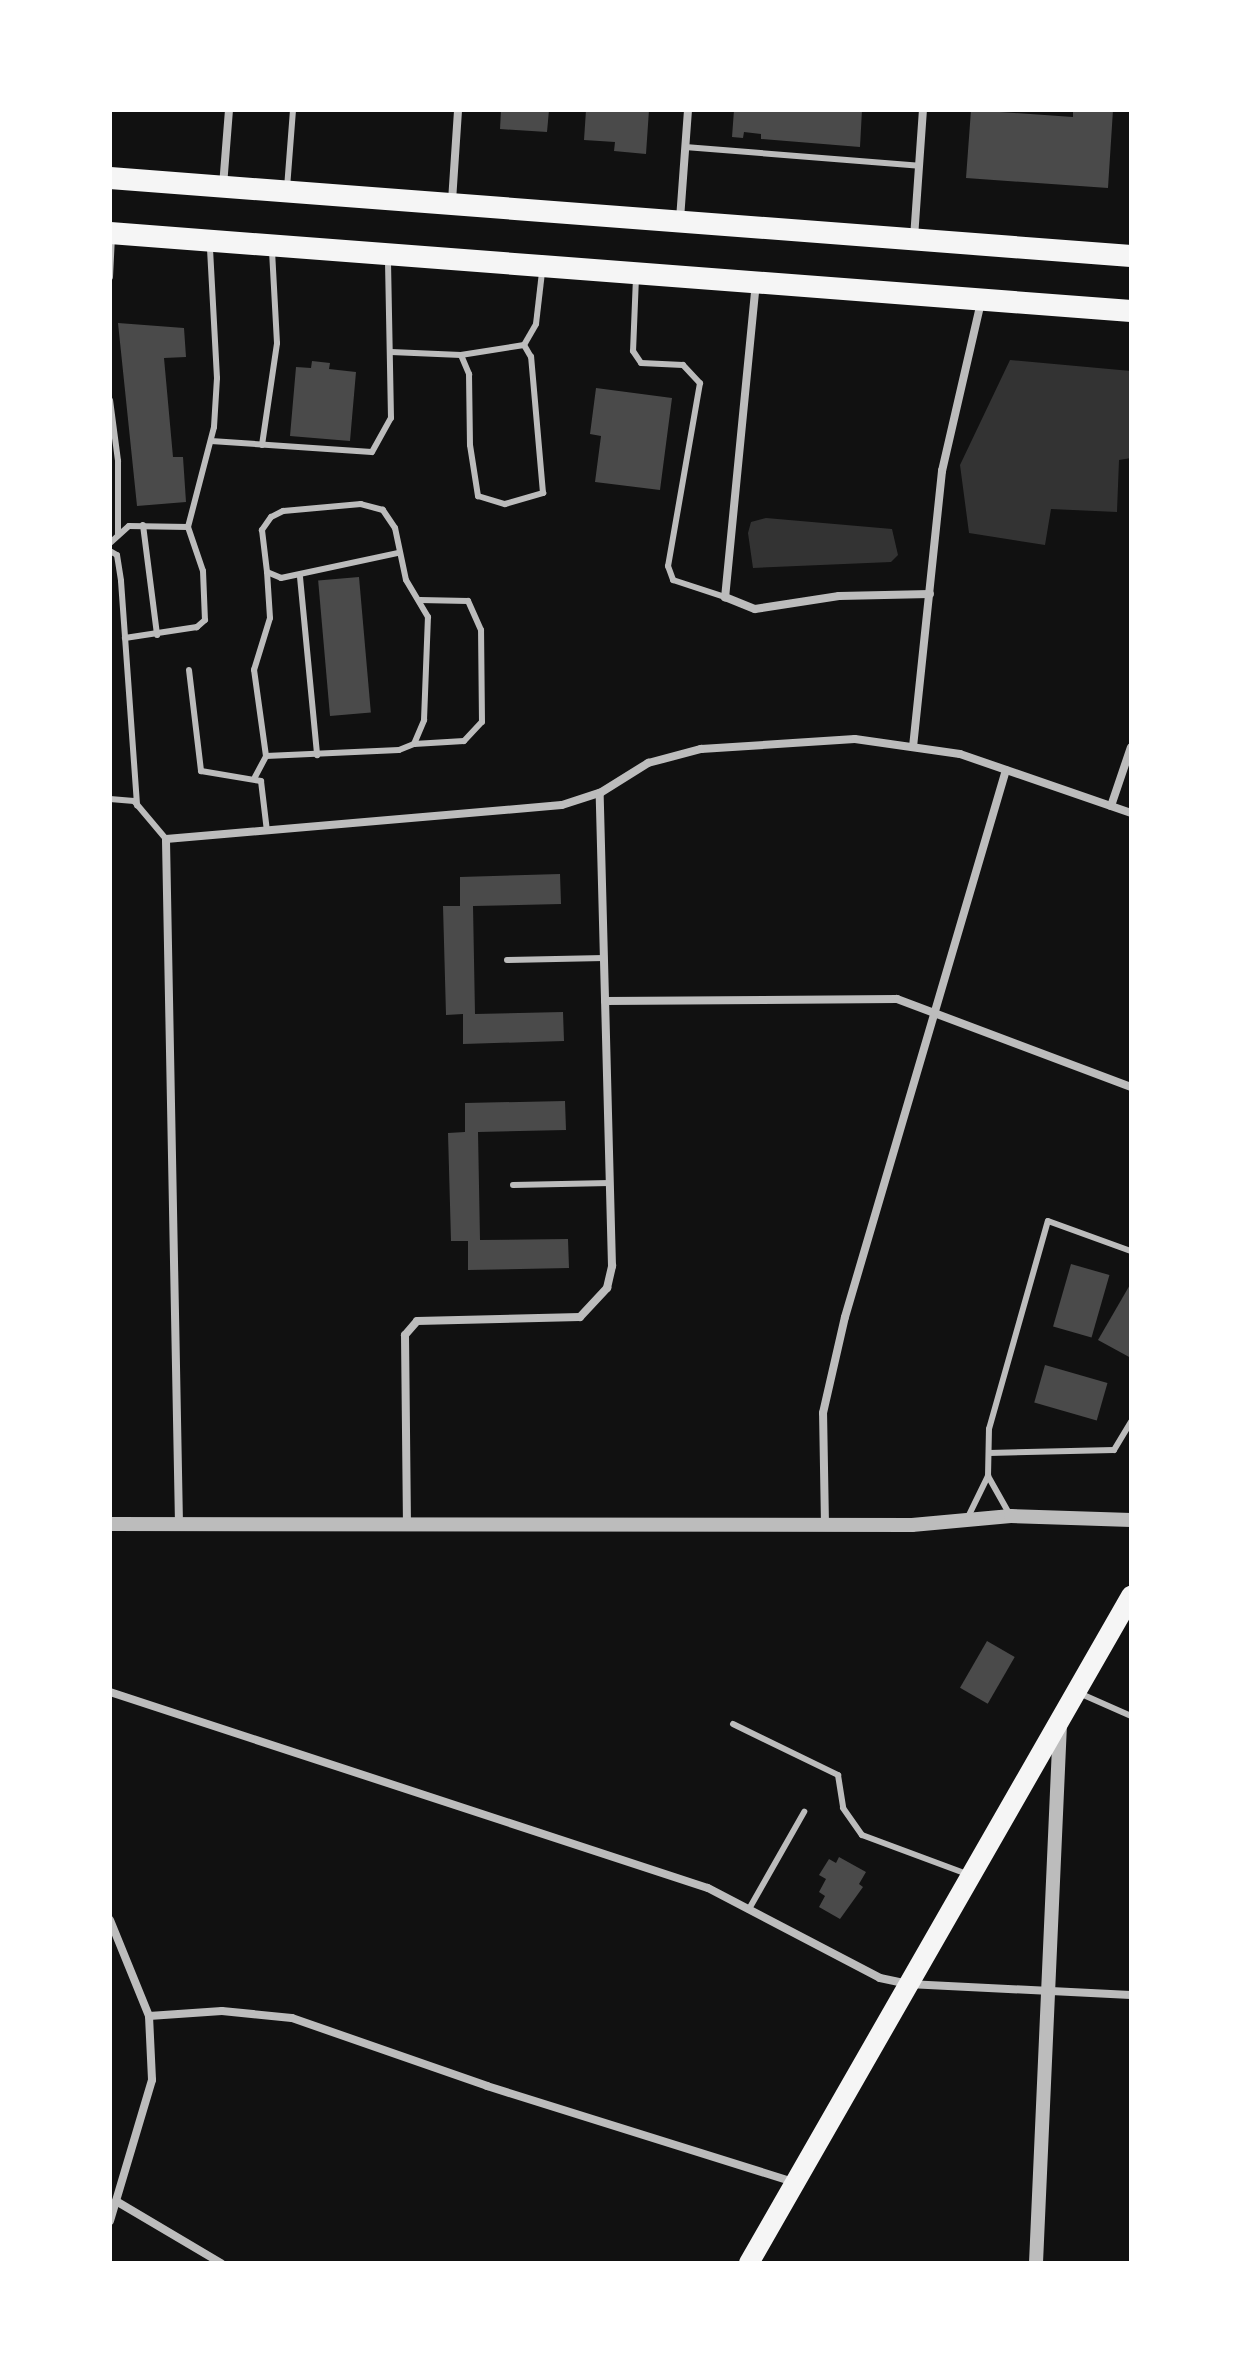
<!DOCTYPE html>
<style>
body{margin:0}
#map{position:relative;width:1241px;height:2373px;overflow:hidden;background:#111;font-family:"Titillium Web",sans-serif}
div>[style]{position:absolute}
.water>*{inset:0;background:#333}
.building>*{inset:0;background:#4a4a4a;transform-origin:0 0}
.service>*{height:6px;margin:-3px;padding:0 3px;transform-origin:3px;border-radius:3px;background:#bcbcbc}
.minor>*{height:8px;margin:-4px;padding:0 4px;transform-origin:4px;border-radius:4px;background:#bcbcbc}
.tertiary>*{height:14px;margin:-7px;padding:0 7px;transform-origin:7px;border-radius:7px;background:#bcbcbc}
.primary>*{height:20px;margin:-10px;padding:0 10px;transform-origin:10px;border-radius:10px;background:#f5f5f5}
.trunk>*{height:22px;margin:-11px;padding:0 11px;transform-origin:11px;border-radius:11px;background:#f5f5f5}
span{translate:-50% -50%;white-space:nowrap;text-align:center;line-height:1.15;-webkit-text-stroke:8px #fff;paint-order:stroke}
.frame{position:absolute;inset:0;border:112px solid #fff;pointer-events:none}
</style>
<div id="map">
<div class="water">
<div style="clip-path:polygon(1010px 360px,1131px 371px,1131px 458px,1119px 460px,1117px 512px,1051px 509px,1045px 545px,969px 533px,960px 465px)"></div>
<div style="clip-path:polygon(766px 518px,892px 529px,898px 555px,891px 562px,753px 568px,748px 533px,751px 522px)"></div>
</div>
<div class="building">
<div style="clip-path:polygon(501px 110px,549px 110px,547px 132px,500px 129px)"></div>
<div style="clip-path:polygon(586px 110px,649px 110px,646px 154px,614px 151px,615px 142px,584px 140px)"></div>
<div style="clip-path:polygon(734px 110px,862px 110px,860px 147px,761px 139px,761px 134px,744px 132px,743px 138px,732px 137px)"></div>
<div style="clip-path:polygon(971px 110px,1073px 117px,1073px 110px,1113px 110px,1108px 188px,966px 178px)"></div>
<div style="clip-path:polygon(118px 323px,184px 328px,186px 357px,164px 358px,173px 457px,183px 457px,186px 502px,137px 506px)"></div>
<div style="clip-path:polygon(312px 361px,330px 363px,329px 369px,356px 372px,350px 441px,290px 436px,296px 367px,311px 368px)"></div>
<div style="clip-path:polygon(596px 388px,672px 398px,660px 490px,595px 482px,601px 436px,590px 434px)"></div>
<div style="left:359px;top:577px;width:136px;height:41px;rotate:85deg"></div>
<div style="clip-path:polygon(560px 874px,561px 904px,473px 906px,475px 1014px,563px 1012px,564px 1041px,463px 1044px,463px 1014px,446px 1015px,443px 906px,460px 906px,460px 877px)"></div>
<div style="clip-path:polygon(565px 1101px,566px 1130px,478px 1132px,480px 1240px,568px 1239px,569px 1268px,468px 1270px,468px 1241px,451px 1241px,448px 1133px,465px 1132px,465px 1103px)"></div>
<div style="left:1071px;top:1264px;width:40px;height:65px;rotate:16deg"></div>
<div style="clip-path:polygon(1131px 1283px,1131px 1358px,1098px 1340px)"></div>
<div style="left:1045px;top:1365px;width:65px;height:39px;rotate:16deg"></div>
<div style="left:987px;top:1641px;width:32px;height:54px;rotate:30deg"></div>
<div style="clip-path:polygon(839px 1857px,866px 1872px,859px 1884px,863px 1887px,840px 1919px,819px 1907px,825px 1896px,819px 1892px,826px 1879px,819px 1875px,829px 1859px,836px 1863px)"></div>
</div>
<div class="service">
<div style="left:685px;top:147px;width:235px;rotate:4.6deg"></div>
<div style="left:287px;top:188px;width:78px;rotate:-85.6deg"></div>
<div style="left:110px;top:277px;width:41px;rotate:-87.2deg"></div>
<div style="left:636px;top:277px;width:74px;rotate:92.3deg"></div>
<div style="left:633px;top:351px;width:14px;rotate:56deg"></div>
<div style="left:641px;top:363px;width:42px;rotate:2.7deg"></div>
<div style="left:683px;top:365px;width:25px;rotate:47deg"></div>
<div style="left:700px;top:383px;width:186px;rotate:99.9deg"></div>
<div style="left:668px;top:566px;width:15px;rotate:70deg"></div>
<div style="left:673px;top:580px;width:55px;rotate:18.1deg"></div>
<div style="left:524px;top:345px;width:24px;rotate:-60deg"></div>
<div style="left:536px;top:324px;width:52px;rotate:-83.4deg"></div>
<div style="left:391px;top:352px;width:70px;rotate:2.5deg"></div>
<div style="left:461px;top:355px;width:21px;rotate:67deg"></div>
<div style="left:469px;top:374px;width:71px;rotate:89.2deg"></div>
<div style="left:470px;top:445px;width:52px;rotate:81.1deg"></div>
<div style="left:478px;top:496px;width:28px;rotate:17deg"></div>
<div style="left:505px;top:504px;width:40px;rotate:-16deg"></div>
<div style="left:543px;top:493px;width:137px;rotate:-95deg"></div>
<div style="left:531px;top:357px;width:14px;rotate:-120deg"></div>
<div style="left:524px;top:345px;width:64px;rotate:171deg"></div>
<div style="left:110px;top:400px;width:62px;rotate:82.5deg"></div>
<div style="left:118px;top:461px;width:73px;rotate:90deg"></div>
<div style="left:211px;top:441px;width:161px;rotate:3.9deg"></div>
<div style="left:372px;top:452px;width:39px;rotate:-61deg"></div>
<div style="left:391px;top:418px;width:159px;rotate:-91.1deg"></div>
<div style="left:262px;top:445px;width:103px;rotate:-81.6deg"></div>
<div style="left:277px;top:343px;width:91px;rotate:-93.1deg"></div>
<div style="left:143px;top:525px;width:111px;rotate:82.7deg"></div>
<div style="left:188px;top:527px;width:103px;rotate:-75.4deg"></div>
<div style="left:214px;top:427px;width:49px;rotate:-86.5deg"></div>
<div style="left:217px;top:378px;width:131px;rotate:-93.1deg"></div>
<div style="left:110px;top:543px;width:25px;rotate:-42deg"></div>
<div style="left:129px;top:526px;width:59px;rotate:1deg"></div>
<div style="left:188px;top:527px;width:46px;rotate:71.2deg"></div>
<div style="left:203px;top:571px;width:49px;rotate:87.7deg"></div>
<div style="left:205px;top:620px;width:11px;rotate:139deg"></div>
<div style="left:197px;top:627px;width:73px;rotate:171.3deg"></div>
<div style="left:110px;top:551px;width:8px;rotate:30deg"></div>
<div style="left:117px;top:555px;width:26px;rotate:81deg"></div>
<div style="left:121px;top:581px;width:225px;rotate:85.9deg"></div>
<div style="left:300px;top:577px;width:179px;rotate:84.5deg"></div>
<div style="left:189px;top:670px;width:102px;rotate:83.2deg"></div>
<div style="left:201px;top:771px;width:61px;rotate:9.5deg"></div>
<div style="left:261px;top:781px;width:50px;rotate:83.2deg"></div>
<div style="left:414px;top:744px;width:50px;rotate:-3.4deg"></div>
<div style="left:464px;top:741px;width:26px;rotate:-47deg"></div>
<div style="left:482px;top:722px;width:92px;rotate:-90.6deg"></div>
<div style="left:481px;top:630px;width:32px;rotate:-114deg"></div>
<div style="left:468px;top:601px;width:48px;rotate:-178.8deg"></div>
<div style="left:266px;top:756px;width:87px;rotate:-97.9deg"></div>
<div style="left:254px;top:670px;width:54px;rotate:-72.9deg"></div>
<div style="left:270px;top:618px;width:46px;rotate:-93.7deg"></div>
<div style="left:255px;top:777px;width:24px;rotate:-62deg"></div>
<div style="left:266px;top:756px;width:133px;rotate:-2.6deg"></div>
<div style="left:399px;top:750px;width:16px;rotate:-22deg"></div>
<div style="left:414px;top:744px;width:26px;rotate:-67deg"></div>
<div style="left:424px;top:720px;width:103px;rotate:-87.8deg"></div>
<div style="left:428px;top:617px;width:43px;rotate:-120.7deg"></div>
<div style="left:406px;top:580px;width:53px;rotate:-101.9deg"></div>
<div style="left:395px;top:528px;width:22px;rotate:-124deg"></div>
<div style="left:383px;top:510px;width:23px;rotate:-165deg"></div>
<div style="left:361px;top:504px;width:78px;rotate:174.9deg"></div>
<div style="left:283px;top:511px;width:13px;rotate:153deg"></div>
<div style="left:271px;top:517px;width:16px;rotate:125deg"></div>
<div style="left:262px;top:530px;width:42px;rotate:83.2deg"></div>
<div style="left:267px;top:572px;width:15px;rotate:23deg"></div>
<div style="left:281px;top:578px;width:120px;rotate:-12.1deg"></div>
<div style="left:110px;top:799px;width:24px;rotate:5deg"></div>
<div style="left:134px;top:801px;width:50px;rotate:49.9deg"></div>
<div style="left:507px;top:960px;width:97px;rotate:-1.2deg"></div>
<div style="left:513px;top:1185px;width:97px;rotate:-1.2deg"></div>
<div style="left:989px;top:1453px;width:125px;rotate:-1.4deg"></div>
<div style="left:1114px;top:1450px;width:33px;rotate:-59deg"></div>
<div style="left:988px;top:1476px;width:45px;rotate:60.6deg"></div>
<div style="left:968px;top:1517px;width:46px;rotate:-64deg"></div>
<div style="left:988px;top:1476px;width:47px;rotate:-88.8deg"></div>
<div style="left:989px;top:1429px;width:216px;rotate:-74.2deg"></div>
<div style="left:1048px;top:1221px;width:88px;rotate:19.9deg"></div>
<div style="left:1079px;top:1693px;width:57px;rotate:23.9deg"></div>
<div style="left:733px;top:1724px;width:117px;rotate:25.9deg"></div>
<div style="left:838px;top:1775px;width:33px;rotate:81deg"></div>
<div style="left:843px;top:1808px;width:33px;rotate:55deg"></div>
<div style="left:862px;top:1835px;width:112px;rotate:20.4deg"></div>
<div style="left:749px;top:1909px;width:112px;rotate:-60.4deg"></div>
</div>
<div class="minor">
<div style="left:223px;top:186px;width:76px;rotate:-85.5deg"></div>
<div style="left:452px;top:201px;width:91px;rotate:-86.2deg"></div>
<div style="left:680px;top:219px;width:109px;rotate:-85.8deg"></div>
<div style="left:914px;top:238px;width:128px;rotate:-86deg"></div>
<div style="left:756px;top:282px;width:317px;rotate:95.6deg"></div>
<div style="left:725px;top:597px;width:32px;rotate:22deg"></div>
<div style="left:755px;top:609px;width:85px;rotate:-8.8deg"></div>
<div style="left:839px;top:596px;width:91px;rotate:-1.3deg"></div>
<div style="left:913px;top:747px;width:278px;rotate:-84deg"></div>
<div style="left:942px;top:471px;width:173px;rotate:-77deg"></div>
<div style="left:1111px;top:806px;width:62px;rotate:-71.3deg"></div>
<div style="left:605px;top:1001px;width:292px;rotate:-0.4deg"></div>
<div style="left:897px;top:999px;width:250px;rotate:20.6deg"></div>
<div style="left:179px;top:1524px;width:685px;rotate:-91.09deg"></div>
<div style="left:166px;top:839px;width:397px;rotate:-4.9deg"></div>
<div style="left:562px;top:805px;width:40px;rotate:-18deg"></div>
<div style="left:600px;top:793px;width:57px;rotate:-32deg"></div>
<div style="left:648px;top:763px;width:55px;rotate:-14.8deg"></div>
<div style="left:701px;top:749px;width:154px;rotate:-3.7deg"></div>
<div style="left:855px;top:739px;width:106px;rotate:8.1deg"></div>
<div style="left:960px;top:754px;width:181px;rotate:19deg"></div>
<div style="left:825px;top:1525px;width:112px;rotate:-91deg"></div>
<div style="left:823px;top:1413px;width:98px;rotate:-77.1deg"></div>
<div style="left:845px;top:1317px;width:570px;rotate:-73.6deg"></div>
<div style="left:407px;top:1526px;width:191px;rotate:-90.6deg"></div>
<div style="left:405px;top:1335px;width:18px;rotate:-49deg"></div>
<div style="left:417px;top:1321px;width:163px;rotate:-1.4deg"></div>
<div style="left:580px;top:1317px;width:40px;rotate:-47deg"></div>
<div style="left:607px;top:1288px;width:23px;rotate:-77deg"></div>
<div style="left:612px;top:1266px;width:473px;rotate:-91.5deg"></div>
<div style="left:110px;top:1692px;width:629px;rotate:18.15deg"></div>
<div style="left:708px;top:1888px;width:194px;rotate:27.6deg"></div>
<div style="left:880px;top:1978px;width:29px;rotate:12deg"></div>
<div style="left:908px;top:1984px;width:223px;rotate:2.8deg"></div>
<div style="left:110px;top:1920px;width:104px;rotate:67.9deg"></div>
<div style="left:149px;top:2016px;width:64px;rotate:87.3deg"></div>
<div style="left:152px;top:2080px;width:147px;rotate:106.6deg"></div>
<div style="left:149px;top:2016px;width:73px;rotate:-3.9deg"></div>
<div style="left:222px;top:2011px;width:70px;rotate:5.7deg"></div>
<div style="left:292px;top:2018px;width:207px;rotate:19.2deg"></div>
<div style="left:487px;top:2086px;width:322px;rotate:17.4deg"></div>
<div style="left:116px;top:2201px;width:122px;rotate:30.6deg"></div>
</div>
<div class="tertiary">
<div style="left:110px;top:1524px;width:802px;rotate:0.07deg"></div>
<div style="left:912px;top:1525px;width:99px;rotate:-5.2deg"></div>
<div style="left:1011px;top:1516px;width:120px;rotate:1.9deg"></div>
<div style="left:1036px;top:2263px;width:540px;rotate:-87.45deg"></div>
</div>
<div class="primary">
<div style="left:749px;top:2263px;width:769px;rotate:-60.2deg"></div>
</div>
<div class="trunk">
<div style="left:110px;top:178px;width:1024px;rotate:4.37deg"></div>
<div style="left:110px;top:233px;width:1024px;rotate:4.37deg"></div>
</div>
<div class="frame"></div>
</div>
